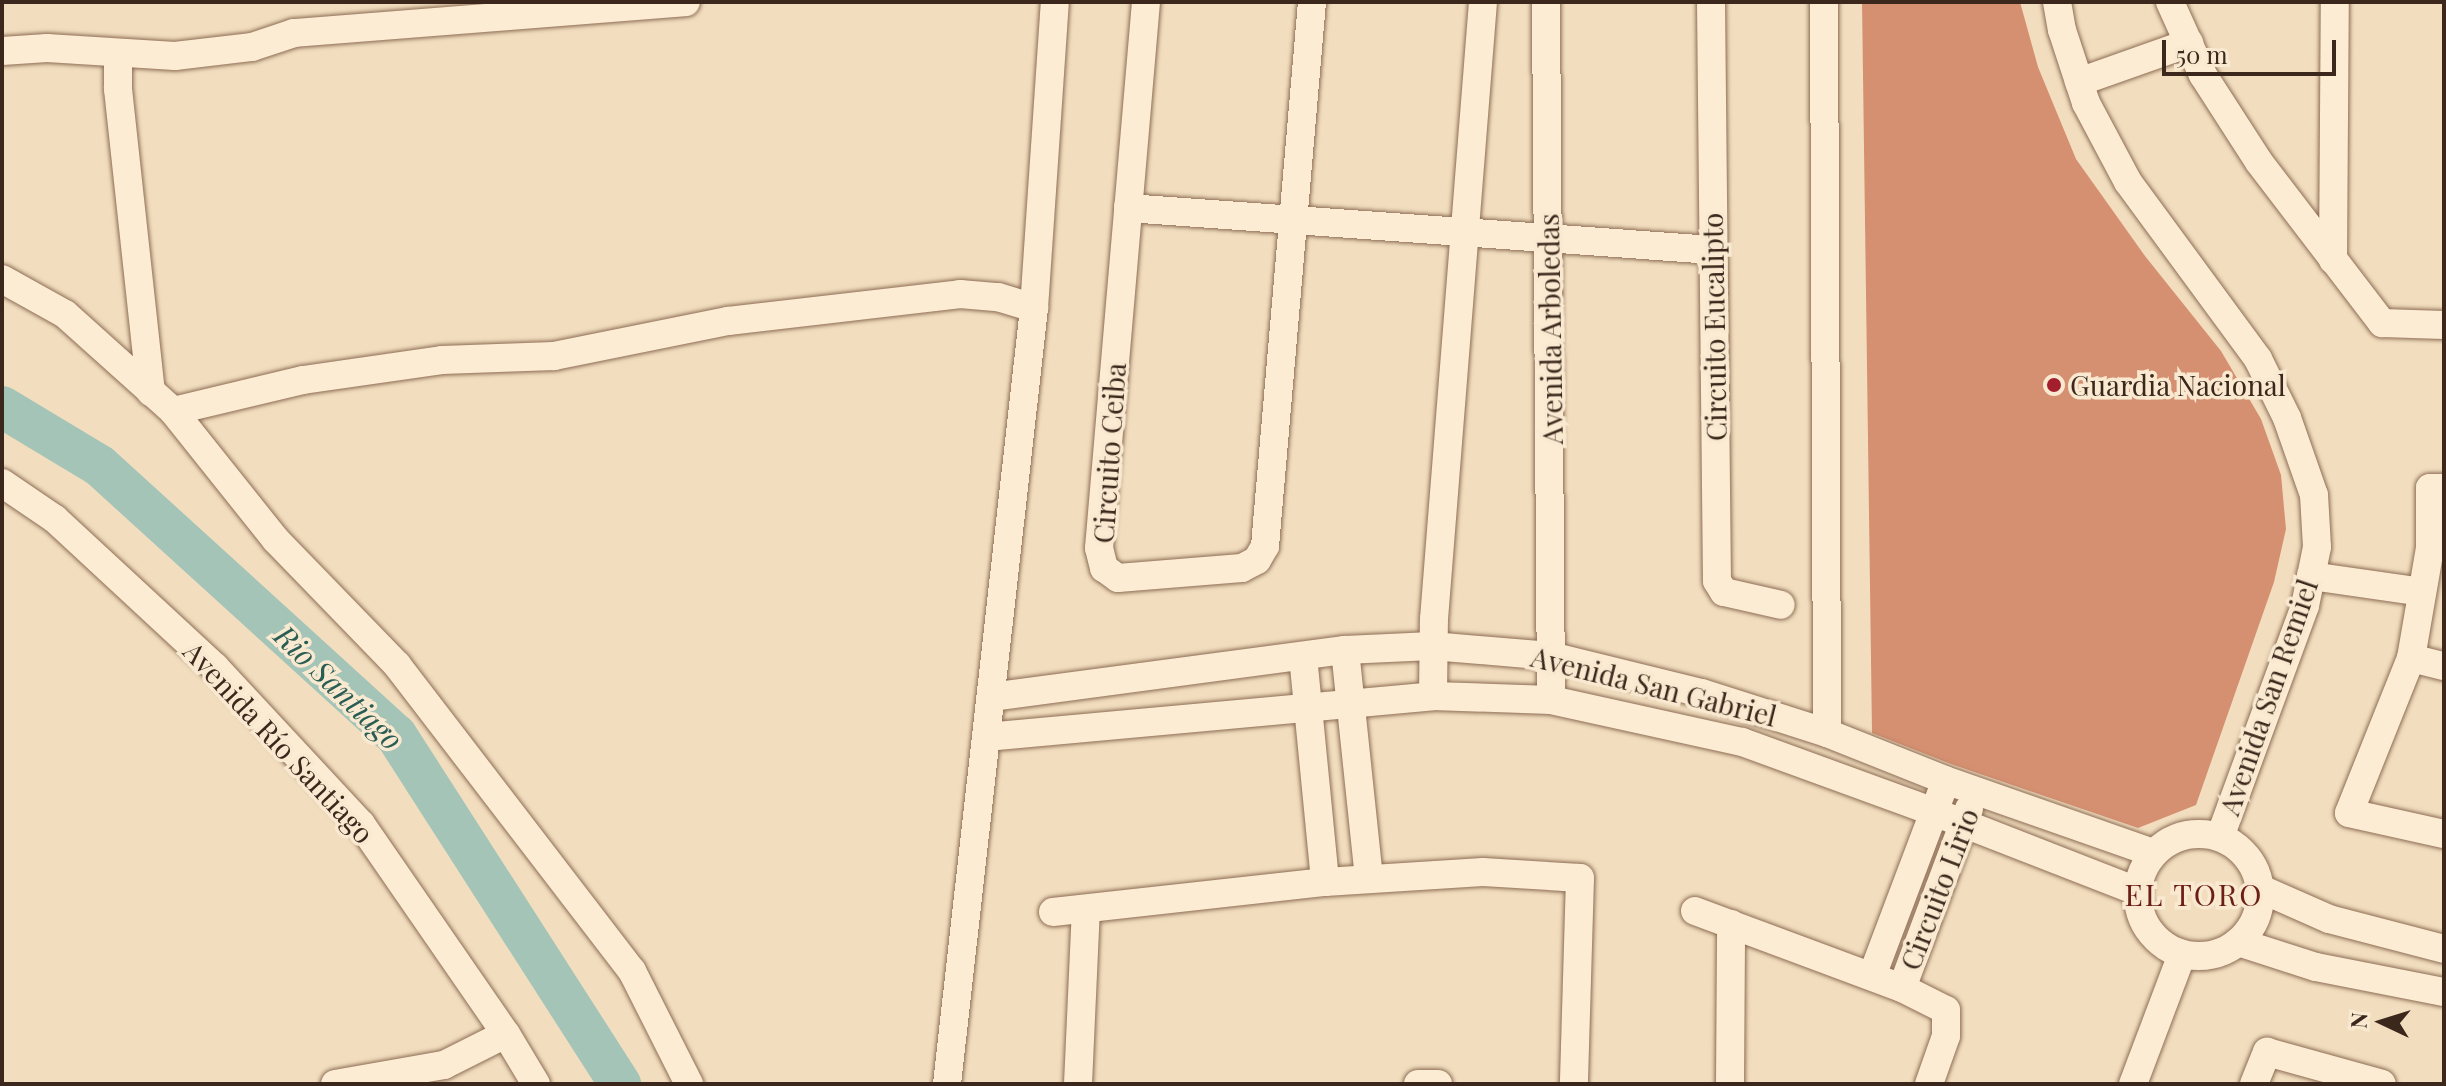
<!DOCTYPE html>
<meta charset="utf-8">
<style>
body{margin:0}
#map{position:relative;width:2446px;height:1086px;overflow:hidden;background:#f2debf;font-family:"Playfair Display",serif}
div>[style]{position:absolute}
.river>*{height:42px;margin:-21px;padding:0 21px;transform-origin:21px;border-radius:21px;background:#a3c4b7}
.building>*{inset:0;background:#d59071}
.roads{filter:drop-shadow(0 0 2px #8d6d55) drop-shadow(0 0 2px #8d6d55)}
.minor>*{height:28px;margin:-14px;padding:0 14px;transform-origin:14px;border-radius:14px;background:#fcecd3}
.minor>.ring{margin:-14px;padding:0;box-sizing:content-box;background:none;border:28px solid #fcecd3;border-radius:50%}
.dots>*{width:22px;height:22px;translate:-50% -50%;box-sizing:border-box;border:4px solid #f9e9d0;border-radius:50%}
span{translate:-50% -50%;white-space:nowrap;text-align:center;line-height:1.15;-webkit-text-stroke:7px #f9e9d0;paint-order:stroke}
.street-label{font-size:28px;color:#3b271b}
.poi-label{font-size:28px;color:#3b271b}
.left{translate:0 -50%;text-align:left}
.water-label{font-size:30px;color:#295d54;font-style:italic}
.neighbourhood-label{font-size:30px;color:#6c1f16;letter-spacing:2px}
.frame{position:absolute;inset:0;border:4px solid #3b271b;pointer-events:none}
.north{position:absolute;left:2342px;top:982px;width:80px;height:80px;-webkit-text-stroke:6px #f9e9d0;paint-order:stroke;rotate:274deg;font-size:22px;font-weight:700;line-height:32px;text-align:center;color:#3b271b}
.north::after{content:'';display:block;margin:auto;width:28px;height:36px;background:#3b271b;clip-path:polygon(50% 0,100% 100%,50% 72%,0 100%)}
.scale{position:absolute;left:2162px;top:40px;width:174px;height:36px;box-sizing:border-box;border:4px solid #3b271b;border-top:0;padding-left:10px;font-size:24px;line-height:28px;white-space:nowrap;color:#3b271b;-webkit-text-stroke:6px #f9e9d0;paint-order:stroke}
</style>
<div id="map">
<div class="river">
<div style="left:2px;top:407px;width:114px;rotate:31deg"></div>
<div style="left:100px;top:466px;width:400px;rotate:42.3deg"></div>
<div style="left:396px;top:735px;width:415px;rotate:57.3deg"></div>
</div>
<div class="building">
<div style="clip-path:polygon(1862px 2px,2020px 2px,2038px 67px,2076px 159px,2145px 256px,2221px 351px,2261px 419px,2281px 475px,2286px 529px,2274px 582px,2196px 805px,2138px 828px,1951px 764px,1872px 733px)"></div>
</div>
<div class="roads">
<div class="minor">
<div style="left:1146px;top:2px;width:548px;rotate:94.92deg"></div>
<div style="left:1099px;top:548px;width:21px;rotate:76deg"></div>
<div style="left:1104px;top:568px;width:17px;rotate:36deg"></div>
<div style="left:1118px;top:578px;width:124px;rotate:-4.6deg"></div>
<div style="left:1242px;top:568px;width:17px;rotate:-28deg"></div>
<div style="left:1257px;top:560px;width:16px;rotate:-60deg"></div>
<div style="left:1265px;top:546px;width:546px;rotate:-85.06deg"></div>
<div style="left:1546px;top:2px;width:698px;rotate:89.59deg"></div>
<div style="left:1711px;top:2px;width:579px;rotate:89.41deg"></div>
<div style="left:1717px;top:581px;width:13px;rotate:58deg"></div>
<div style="left:1724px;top:592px;width:58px;rotate:12.8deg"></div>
<div style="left:1824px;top:2px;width:731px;rotate:89.76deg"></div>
<div style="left:2057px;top:2px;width:28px;rotate:80deg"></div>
<div style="left:2062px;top:30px;width:77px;rotate:71.8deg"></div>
<div style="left:2086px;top:103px;width:89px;rotate:62deg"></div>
<div style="left:2128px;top:182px;width:220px;rotate:53.7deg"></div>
<div style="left:2258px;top:359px;width:66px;rotate:63.8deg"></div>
<div style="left:2287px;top:418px;width:82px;rotate:70.7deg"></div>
<div style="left:2314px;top:495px;width:52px;rotate:86.7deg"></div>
<div style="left:2317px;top:547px;width:60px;rotate:101.5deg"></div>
<div style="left:2305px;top:606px;width:246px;rotate:110.2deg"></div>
<div style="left:2170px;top:2px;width:80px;rotate:65.7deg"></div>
<div style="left:2203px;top:75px;width:103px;rotate:57.2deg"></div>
<div style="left:2259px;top:162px;width:203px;rotate:52.6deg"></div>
<div style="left:2382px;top:323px;width:62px;rotate:1.8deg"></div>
<div style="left:2px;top:51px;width:45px;rotate:-3.8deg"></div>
<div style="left:47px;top:48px;width:128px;rotate:3.6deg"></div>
<div style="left:175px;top:56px;width:78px;rotate:-6.7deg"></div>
<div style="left:252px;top:47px;width:44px;rotate:-18.4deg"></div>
<div style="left:294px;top:33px;width:393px;rotate:-4.5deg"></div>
<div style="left:118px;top:55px;width:34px;rotate:90deg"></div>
<div style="left:118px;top:89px;width:305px;rotate:83.8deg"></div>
<div style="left:2079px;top:82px;width:117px;rotate:-19.5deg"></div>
<div style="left:1128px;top:208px;width:587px;rotate:4.11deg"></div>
<div style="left:2333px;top:260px;width:258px;rotate:-89.6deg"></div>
<div style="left:2px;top:279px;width:72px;rotate:29.1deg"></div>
<div style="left:65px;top:314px;width:145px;rotate:41.9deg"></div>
<div style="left:173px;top:411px;width:165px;rotate:51.4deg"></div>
<div style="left:276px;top:540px;width:174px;rotate:45.9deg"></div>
<div style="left:397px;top:665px;width:386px;rotate:52.5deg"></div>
<div style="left:632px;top:971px;width:127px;rotate:63.2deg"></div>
<div style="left:173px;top:411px;width:134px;rotate:-13.4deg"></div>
<div style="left:303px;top:380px;width:140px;rotate:-8.2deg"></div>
<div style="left:442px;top:360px;width:112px;rotate:-2deg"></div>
<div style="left:554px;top:356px;width:177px;rotate:-11.4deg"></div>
<div style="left:728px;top:321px;width:234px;rotate:-6.6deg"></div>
<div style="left:960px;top:294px;width:38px;rotate:5deg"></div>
<div style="left:998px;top:297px;width:38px;rotate:17deg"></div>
<div style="left:2px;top:483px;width:64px;rotate:34.2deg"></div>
<div style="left:55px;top:519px;width:218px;rotate:42.8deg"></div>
<div style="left:215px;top:667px;width:214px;rotate:47.1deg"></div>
<div style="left:361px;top:824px;width:255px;rotate:55.4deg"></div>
<div style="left:506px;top:1034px;width:58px;rotate:59deg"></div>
<div style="left:2444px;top:488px;width:14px;rotate:180deg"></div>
<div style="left:2430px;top:488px;width:60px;rotate:90deg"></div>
<div style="left:2430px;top:548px;width:112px;rotate:99.8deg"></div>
<div style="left:2411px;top:658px;width:167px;rotate:111.8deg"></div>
<div style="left:2349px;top:813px;width:97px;rotate:12.5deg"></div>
<div style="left:2311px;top:576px;width:112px;rotate:8.2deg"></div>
<div style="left:1345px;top:650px;width:230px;rotate:84deg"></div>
<div style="left:1303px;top:656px;width:227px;rotate:84.4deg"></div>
<div style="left:2411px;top:658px;width:34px;rotate:14deg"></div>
<div style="left:1433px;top:696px;width:77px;rotate:-89.3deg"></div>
<div style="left:1434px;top:619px;width:619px;rotate:-85.46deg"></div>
<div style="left:991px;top:697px;width:357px;rotate:-7.6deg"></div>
<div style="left:1345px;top:650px;width:87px;rotate:-2.6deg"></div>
<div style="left:1432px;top:646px;width:119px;rotate:4.8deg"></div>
<div style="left:1551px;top:656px;width:155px;rotate:13.8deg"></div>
<div style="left:1702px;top:693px;width:131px;rotate:17.7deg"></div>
<div style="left:1827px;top:733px;width:127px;rotate:21.7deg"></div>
<div style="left:1945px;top:780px;width:220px;rotate:19.3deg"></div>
<div style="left:986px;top:737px;width:449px;rotate:-5.2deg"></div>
<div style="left:1433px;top:696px;width:118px;rotate:1.9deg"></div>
<div style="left:1551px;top:700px;width:196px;rotate:12.4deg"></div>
<div style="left:1742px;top:742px;width:204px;rotate:20deg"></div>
<div style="left:1934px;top:812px;width:218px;rotate:21.3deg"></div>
<div class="ring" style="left:2138px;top:834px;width:94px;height:94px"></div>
<div style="left:2261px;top:889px;width:74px;rotate:23.8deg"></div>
<div style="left:2329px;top:919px;width:119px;rotate:14.6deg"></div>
<div style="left:1695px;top:911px;width:221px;rotate:20.4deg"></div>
<div style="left:1902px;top:988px;width:49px;rotate:26.6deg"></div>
<div style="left:1946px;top:1010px;width:26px;rotate:90deg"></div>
<div style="left:1946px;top:1036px;width:51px;rotate:109.5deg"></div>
<div style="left:1053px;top:912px;width:274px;rotate:-6.3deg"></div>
<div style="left:1325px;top:882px;width:158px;rotate:-3.6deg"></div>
<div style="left:1483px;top:872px;width:97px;rotate:3.5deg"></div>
<div style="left:1580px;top:878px;width:206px;rotate:91.7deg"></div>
<div style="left:2238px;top:942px;width:82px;rotate:17.8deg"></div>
<div style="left:2316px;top:967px;width:130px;rotate:11.1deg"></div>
<div style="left:1872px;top:976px;width:196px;rotate:-69.3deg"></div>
<div style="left:1902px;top:988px;width:191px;rotate:-69.5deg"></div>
<div style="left:335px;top:1084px;width:111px;rotate:-9.9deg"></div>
<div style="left:444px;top:1065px;width:69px;rotate:-26.6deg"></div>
<div style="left:947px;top:1084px;width:781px;rotate:-83.6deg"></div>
<div style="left:1034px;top:308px;width:307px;rotate:-86.1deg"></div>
<div style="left:1078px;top:1084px;width:173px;rotate:-87.4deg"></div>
<div style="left:1418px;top:1084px;width:20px"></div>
<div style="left:1730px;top:1084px;width:160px;rotate:-89.6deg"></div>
<div style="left:2133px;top:1084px;width:139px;rotate:-69.3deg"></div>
<div style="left:2254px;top:1084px;width:35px;rotate:-68deg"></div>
<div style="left:2267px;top:1052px;width:119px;rotate:15.5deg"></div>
</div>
</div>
<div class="dots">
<div style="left:2054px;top:385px;background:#a31f2e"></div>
</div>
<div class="street-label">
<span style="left:1714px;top:327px;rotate:-91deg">Circuito Eucalipto</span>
<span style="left:1550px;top:329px;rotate:-91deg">Avenida Arboledas</span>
<span style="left:1109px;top:453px;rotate:-86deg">Circuito Ceiba</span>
<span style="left:1654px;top:686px;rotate:14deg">Avenida San Gabriel</span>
<span style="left:2268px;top:697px;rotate:-71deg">Avenida San Remiel</span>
<span style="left:279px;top:742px;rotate:47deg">Avenida Río Santiago</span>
<span style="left:1939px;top:889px;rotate:-69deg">Circuito Lirio</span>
</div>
<div class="poi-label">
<span class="left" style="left:2070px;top:385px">Guardia Nacional</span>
</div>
<div class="water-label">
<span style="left:339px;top:687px;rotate:44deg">Rio Santiago</span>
</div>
<div class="neighbourhood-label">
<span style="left:2194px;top:894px">EL TORO</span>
</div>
<div class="frame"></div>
<div class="north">N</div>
<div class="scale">50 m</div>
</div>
